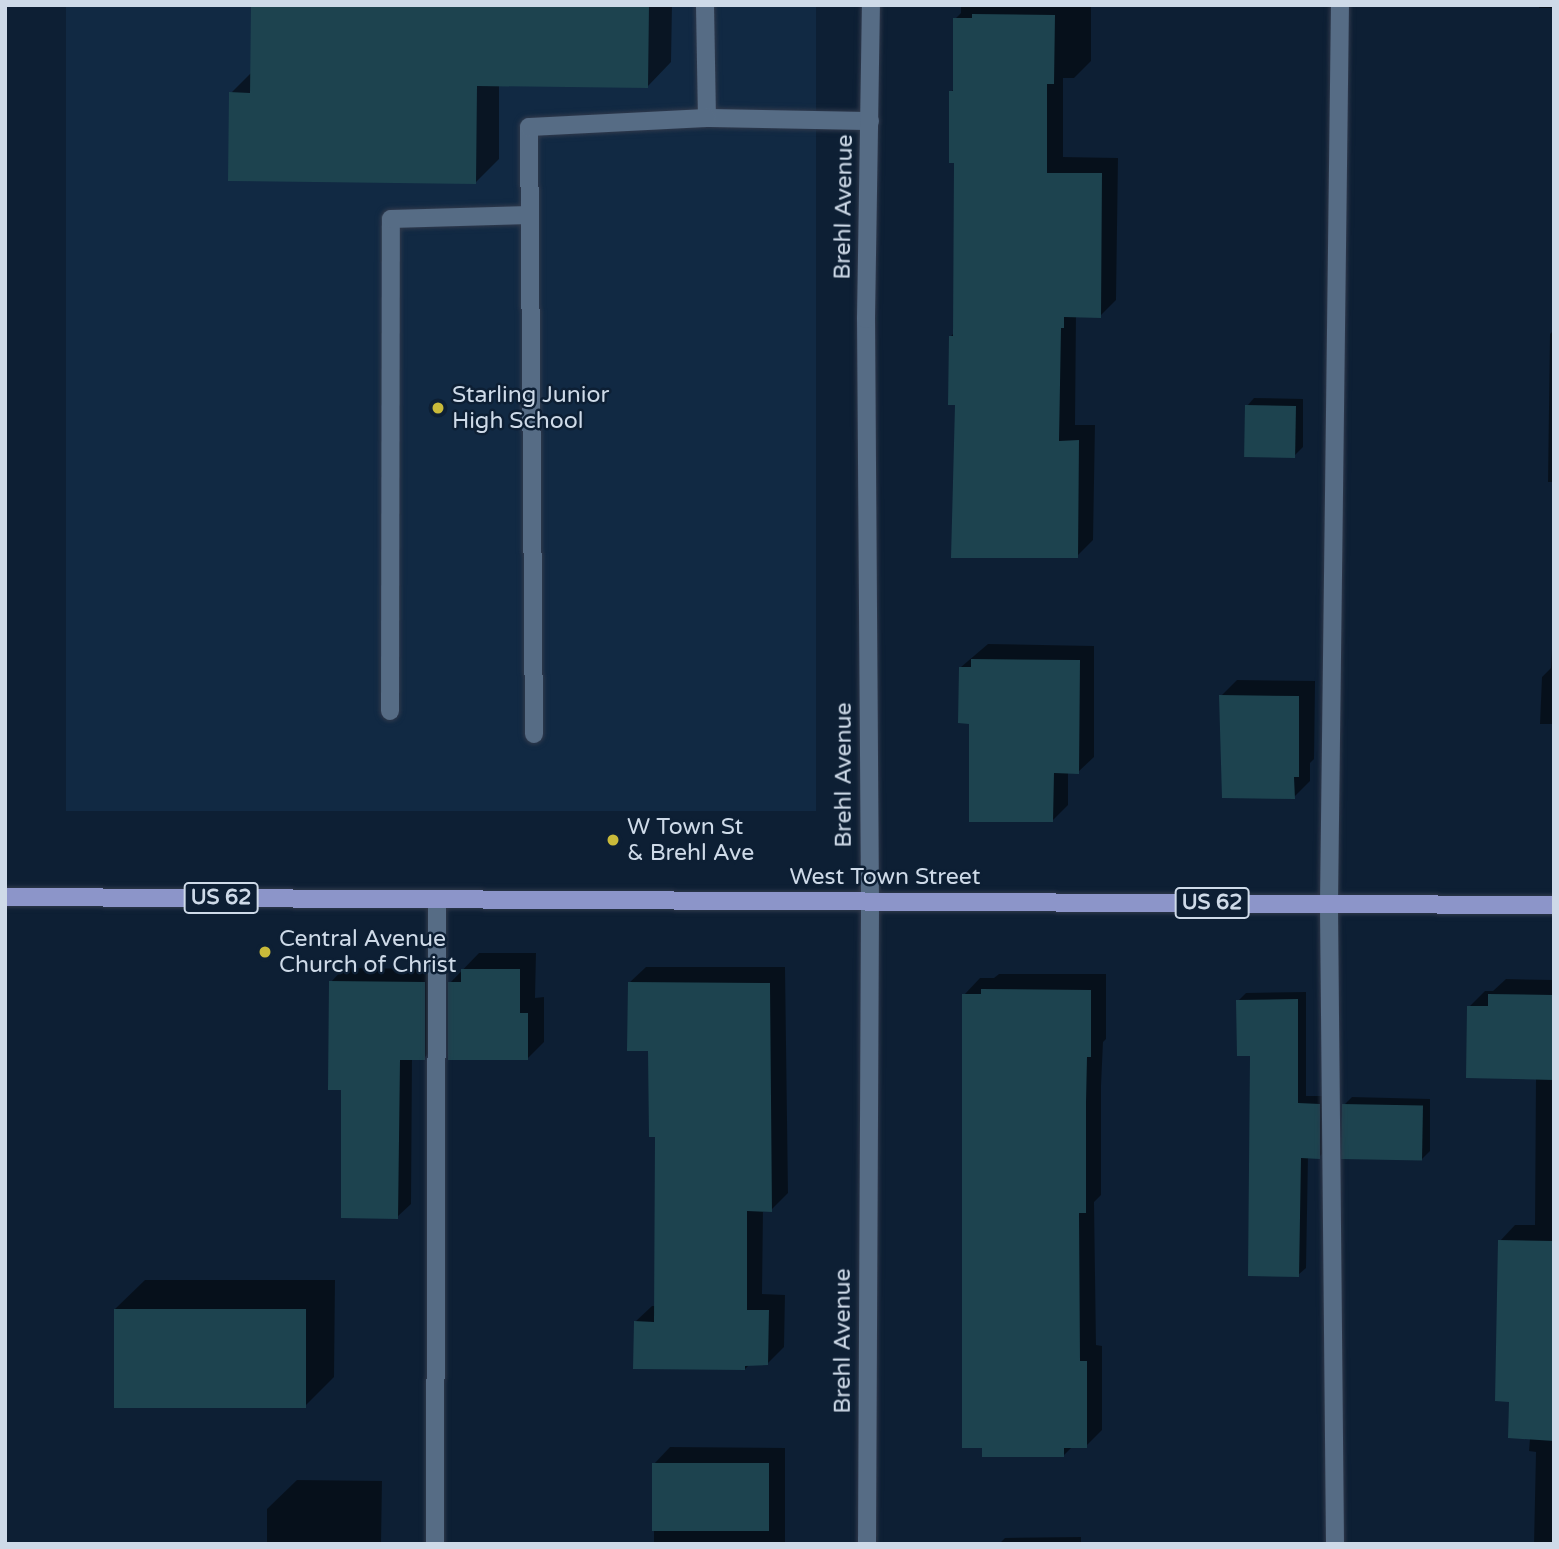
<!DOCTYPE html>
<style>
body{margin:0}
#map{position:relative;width:1559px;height:1549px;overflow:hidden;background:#0d1f34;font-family:"Varela Round",sans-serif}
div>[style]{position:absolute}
.built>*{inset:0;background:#112943;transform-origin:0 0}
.shadow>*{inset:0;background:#0007;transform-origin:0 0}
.building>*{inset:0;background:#1d434f;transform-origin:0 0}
.roads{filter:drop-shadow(0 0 2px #313a4c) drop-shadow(0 0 2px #313a4c)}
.lane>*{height:18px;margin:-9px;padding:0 9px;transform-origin:9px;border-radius:9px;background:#566c85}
.street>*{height:18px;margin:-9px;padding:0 9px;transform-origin:9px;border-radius:9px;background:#566c85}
.primary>*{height:18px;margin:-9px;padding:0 9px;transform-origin:9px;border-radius:9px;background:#8c95c9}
.dots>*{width:19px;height:19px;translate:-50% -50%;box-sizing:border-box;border:4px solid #0d1f34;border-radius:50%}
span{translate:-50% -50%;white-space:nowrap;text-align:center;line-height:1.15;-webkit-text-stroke:5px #0d1f34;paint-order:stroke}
.shield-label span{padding:2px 5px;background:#0d1f34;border:2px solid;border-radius:5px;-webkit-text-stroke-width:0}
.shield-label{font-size:21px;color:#cedae8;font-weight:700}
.street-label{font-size:23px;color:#cedae8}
.poi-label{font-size:23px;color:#cedae8}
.left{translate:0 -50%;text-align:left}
.frame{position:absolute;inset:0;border:7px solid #cedae8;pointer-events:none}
</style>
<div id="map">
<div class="built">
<div style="left:66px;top:5px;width:750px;height:806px"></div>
</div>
<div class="shadow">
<div style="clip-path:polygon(253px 5px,672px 5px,671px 62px,648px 86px,499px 84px,499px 159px,475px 183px,231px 93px,252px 72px)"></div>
<div style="clip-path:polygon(961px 5px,1091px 5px,1091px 61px,1074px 78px,1063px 78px,1063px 157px,1118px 158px,1116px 300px,1100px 316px,1076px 315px,1075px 425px,1095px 425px,1093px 540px,1077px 556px,956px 403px,950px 337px,955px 332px,955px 161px,951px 92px,955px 88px,955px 19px,961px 13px)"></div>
<div style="left:1539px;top:5px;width:15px;height:3px"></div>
<div style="clip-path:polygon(1554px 330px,1554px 482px,1548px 482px,1550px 334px)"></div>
<div style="clip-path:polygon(1254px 398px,1303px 399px,1303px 447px,1295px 455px,1247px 406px)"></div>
<div style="clip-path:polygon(1554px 610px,1554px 724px,1540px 724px,1542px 677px,1551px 668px)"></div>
<div style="clip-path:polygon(988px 644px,1094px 646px,1094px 757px,1078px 772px,1068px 772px,1068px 805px,1052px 821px,971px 722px,961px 667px)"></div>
<div style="clip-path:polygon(1237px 680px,1315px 681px,1314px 759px,1310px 763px,1310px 781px,1294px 797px,1221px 696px)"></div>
<div style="clip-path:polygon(479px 953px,536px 953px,535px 998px,544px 997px,544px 1042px,528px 1058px,450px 983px)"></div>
<div style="clip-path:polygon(646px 967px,785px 967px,788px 1193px,771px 1210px,763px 1210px,762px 1294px,785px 1295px,784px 1347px,767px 1364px,750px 1364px,745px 1369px,635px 1322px,652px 1306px,656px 1306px,657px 1135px,649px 1049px,629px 983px)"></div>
<div style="clip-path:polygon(344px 968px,438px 969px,438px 1045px,424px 1058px,412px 1058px,411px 1204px,397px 1217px,343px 1088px,331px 982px)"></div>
<div style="clip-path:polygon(999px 974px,1106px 974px,1106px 1039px,1103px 1042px,1101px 1086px,1101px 1195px,1094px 1202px,1096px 1345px,1102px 1346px,1102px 1430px,1086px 1446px,1072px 1447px,1063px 1456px,964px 995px,980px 978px,994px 978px)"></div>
<div style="clip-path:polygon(1506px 979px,1554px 980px,1554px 1544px,1534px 1544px,1536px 1452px,1529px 1451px,1530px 1438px,1511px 1400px,1500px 1241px,1515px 1225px,1535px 1225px,1536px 1077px,1469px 1007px,1485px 991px,1493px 991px)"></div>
<div style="clip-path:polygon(1306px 992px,1306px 1096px,1327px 1096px,1327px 1149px,1319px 1157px,1308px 1157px,1306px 1268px,1298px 1275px,1238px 1001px,1246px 993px)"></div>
<div style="clip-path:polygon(1352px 1097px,1430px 1099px,1430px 1151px,1422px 1159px,1344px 1105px)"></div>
<div style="clip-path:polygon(145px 1280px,335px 1280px,334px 1377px,304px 1407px,115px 1309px)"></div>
<div style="clip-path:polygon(670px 1447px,785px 1448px,785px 1544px,654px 1544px,654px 1464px)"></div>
<div style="clip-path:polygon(297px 1480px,382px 1481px,381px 1544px,267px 1544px,267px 1509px)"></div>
<div style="clip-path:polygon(1081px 1537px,1081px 1542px,1098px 1544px,999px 1544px,1005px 1538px)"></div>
</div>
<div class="building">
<div style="clip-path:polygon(251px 5px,649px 5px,648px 88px,477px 86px,476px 184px,228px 181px,229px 92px,250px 93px)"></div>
<div style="clip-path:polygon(972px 14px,1055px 15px,1054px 84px,1047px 84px,1047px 173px,1102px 173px,1101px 318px,1064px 317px,1064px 328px,1061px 328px,1059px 441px,1079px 440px,1078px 558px,951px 558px,955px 405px,948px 405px,949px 336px,953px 336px,954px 163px,949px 163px,949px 91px,953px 91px,953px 18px,972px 18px)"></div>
<div style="left:1245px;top:405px;width:51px;height:52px;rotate:1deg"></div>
<div style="clip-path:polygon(971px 659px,1080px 660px,1079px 774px,1054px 773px,1053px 822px,969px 822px,969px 724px,958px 723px,959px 667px,971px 667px)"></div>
<div style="clip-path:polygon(1219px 695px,1299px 696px,1299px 777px,1294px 777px,1295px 799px,1222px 798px)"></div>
<div style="clip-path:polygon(461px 969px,520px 969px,520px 1013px,528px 1013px,528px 1060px,448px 1060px,448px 982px,461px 982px)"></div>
<div style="clip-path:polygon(329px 981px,425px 982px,425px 1060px,400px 1060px,398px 1219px,341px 1218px,341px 1090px,328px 1090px)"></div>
<div style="clip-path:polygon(628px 982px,770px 983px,772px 1212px,747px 1211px,747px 1310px,769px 1310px,768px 1365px,745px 1366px,745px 1370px,633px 1369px,634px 1321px,654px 1322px,655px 1137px,649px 1137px,648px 1051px,627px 1051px)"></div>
<div style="clip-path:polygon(981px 989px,1091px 990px,1091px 1057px,1087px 1057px,1086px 1103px,1086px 1213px,1079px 1213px,1080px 1361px,1087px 1361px,1087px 1448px,1064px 1448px,1064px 1457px,982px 1457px,982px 1448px,962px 1448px,962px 994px,981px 994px)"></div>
<div style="clip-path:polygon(1488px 994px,1554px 995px,1554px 1080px,1466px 1078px,1467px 1006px,1488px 1006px)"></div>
<div style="clip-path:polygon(1298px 999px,1298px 1103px,1320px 1104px,1320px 1159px,1301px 1158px,1299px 1277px,1248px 1276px,1250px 1056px,1237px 1056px,1236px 1000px)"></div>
<div style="left:1342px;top:1104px;width:81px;height:55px;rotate:1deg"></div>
<div style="clip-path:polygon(1498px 1240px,1554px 1241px,1554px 1441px,1508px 1438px,1509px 1402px,1495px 1401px)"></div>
<div style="left:114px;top:1309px;width:192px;height:99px"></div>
<div style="left:652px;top:1463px;width:117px;height:68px"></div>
</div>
<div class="roads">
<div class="lane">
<div style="left:705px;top:5px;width:113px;rotate:89deg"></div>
<div style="left:707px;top:118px;width:163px;rotate:1.1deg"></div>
<div style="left:390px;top:711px;width:492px;rotate:-89.9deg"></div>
<div style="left:391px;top:219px;width:138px;rotate:-1.7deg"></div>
<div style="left:534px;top:734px;width:607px;rotate:-90.47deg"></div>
<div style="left:529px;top:127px;width:178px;rotate:-2.9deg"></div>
<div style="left:435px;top:1544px;width:645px;rotate:-89.82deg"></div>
<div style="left:1335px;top:1544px;width:641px;rotate:-90.54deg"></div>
<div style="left:1329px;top:903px;width:898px;rotate:-89.3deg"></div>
</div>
<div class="street">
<div style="left:867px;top:1544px;width:642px;rotate:-89.73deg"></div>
<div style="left:870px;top:902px;width:583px;rotate:-90.39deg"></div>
<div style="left:866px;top:319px;width:314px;rotate:-89.1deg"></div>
</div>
<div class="primary">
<div style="left:5px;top:897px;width:1549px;rotate:0.3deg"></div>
</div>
</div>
<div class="dots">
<div style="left:438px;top:408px;background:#c9ba3a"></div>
<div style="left:613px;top:840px;background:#c9ba3a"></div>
<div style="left:265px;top:952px;background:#c9ba3a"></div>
</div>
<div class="shield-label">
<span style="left:221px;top:898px">US 62</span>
<span style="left:1212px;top:903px">US 62</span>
</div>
<div class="street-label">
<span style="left:844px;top:207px;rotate:-89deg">Brehl Avenue</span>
<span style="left:844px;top:775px;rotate:-90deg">Brehl Avenue</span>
<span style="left:885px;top:877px">West Town Street</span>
<span style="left:843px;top:1341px;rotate:-90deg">Brehl Avenue</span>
</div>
<div class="poi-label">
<span class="left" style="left:452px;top:408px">Starling Junior<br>High School</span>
<span class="left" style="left:627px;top:840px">W Town St<br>&amp; Brehl Ave</span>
<span class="left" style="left:279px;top:952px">Central Avenue<br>Church of Christ</span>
</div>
<div class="frame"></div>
</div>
